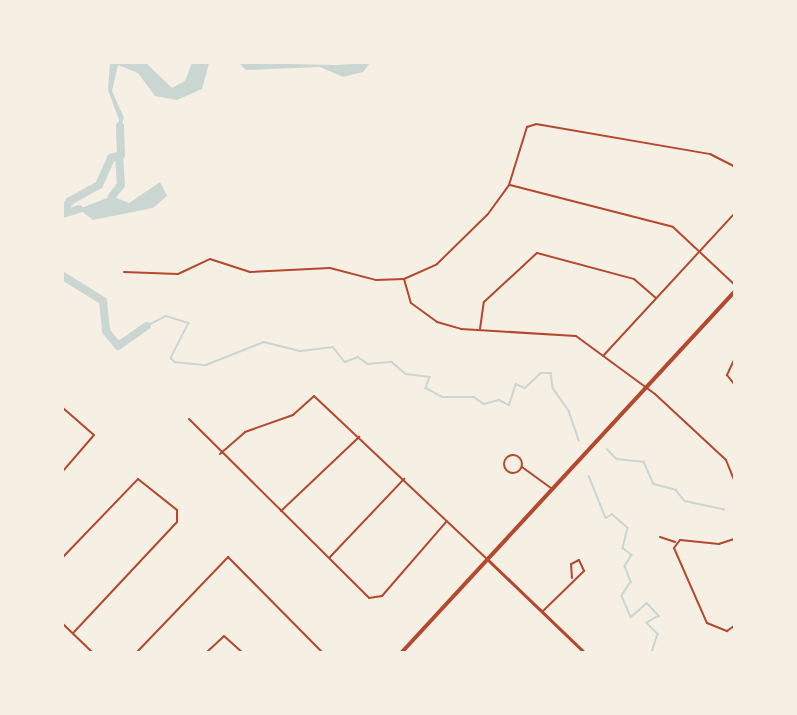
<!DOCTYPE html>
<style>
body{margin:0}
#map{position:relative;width:797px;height:715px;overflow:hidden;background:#f6efe4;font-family:Karla,sans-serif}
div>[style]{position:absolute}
.water>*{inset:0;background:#c9d6d2}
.stream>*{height:1.5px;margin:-0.75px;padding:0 0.75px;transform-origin:0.75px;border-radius:0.75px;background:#c9d6d2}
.river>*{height:8px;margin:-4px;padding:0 4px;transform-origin:4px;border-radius:4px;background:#c9d6d2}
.minor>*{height:2px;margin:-1px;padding:0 1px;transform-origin:1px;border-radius:1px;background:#b5482f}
.minor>.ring{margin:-1px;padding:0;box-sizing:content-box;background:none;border:2px solid #b5482f;border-radius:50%}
.tertiary>*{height:3px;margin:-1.5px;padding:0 1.5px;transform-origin:1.5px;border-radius:1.5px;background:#b5482f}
.secondary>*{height:4px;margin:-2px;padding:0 2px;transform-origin:2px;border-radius:2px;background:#b5482f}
span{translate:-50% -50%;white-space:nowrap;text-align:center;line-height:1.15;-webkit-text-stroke:5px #f6efe4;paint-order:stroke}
.frame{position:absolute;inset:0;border:64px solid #f6efe4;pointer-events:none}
</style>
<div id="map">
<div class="water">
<div style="clip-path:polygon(110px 63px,146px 63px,172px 88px,185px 81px,192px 63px,209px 63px,202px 89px,177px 100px,155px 96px,138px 73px,118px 65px,112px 91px,124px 118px,116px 139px,119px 120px,108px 90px)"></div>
<div style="clip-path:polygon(239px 63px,336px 65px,370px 63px,363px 72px,343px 77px,320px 67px,246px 70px)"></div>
<div style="clip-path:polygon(160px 182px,167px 196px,153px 208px,93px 220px,79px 209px,112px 196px,129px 203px)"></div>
</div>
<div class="stream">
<div style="left:147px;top:326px;width:21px;rotate:-28deg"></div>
<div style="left:166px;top:316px;width:24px;rotate:17deg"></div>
<div style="left:189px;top:323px;width:39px;rotate:117deg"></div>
<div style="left:171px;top:358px;width:6px;rotate:45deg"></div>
<div style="left:175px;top:362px;width:31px;rotate:6deg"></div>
<div style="left:206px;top:365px;width:62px;rotate:-21.6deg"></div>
<div style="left:264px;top:342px;width:38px;rotate:14deg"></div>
<div style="left:301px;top:351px;width:32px;rotate:-7deg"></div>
<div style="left:333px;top:347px;width:19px;rotate:51deg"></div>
<div style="left:345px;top:362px;width:14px;rotate:-21deg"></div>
<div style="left:358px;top:357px;width:12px;rotate:35deg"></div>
<div style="left:368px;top:364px;width:24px;rotate:-5deg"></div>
<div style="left:392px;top:362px;width:18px;rotate:41deg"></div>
<div style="left:406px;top:374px;width:24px;rotate:7deg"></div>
<div style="left:430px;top:377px;width:12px;rotate:110deg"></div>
<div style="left:426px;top:388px;width:18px;rotate:29deg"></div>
<div style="left:442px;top:397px;width:32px"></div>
<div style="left:474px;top:397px;width:12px;rotate:35deg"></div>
<div style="left:484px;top:404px;width:16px;rotate:-15deg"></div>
<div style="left:499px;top:400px;width:11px;rotate:27deg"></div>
<div style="left:509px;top:405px;width:22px;rotate:-72deg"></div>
<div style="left:516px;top:384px;width:10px;rotate:24deg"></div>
<div style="left:525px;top:388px;width:22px;rotate:-43deg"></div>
<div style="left:541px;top:373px;width:10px"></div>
<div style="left:551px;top:373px;width:15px;rotate:82deg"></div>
<div style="left:553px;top:388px;width:28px;rotate:55deg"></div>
<div style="left:569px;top:411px;width:31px;rotate:71deg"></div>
<div style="left:607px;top:449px;width:14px;rotate:45deg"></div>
<div style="left:617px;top:459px;width:27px;rotate:6deg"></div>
<div style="left:644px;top:462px;width:24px;rotate:66deg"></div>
<div style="left:654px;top:484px;width:23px;rotate:15deg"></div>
<div style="left:676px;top:490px;width:14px;rotate:51deg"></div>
<div style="left:685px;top:501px;width:40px;rotate:12deg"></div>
<div style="left:589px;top:476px;width:45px;rotate:68deg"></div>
<div style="left:606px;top:518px;width:7px;rotate:-34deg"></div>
<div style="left:612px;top:514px;width:21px;rotate:41deg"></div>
<div style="left:628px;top:528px;width:21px;rotate:104deg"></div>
<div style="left:623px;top:548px;width:11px;rotate:38deg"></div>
<div style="left:632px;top:555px;width:13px;rotate:122deg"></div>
<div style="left:625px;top:566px;width:17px;rotate:69deg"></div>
<div style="left:631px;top:582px;width:17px;rotate:123deg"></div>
<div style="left:622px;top:596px;width:23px;rotate:67deg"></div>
<div style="left:631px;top:617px;width:21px;rotate:-41deg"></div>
<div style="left:647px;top:603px;width:18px;rotate:47deg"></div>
<div style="left:659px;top:616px;width:14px;rotate:150deg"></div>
<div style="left:647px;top:623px;width:16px;rotate:45deg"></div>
<div style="left:658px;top:634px;width:19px;rotate:108deg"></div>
</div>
<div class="river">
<div style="left:112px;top:196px;width:14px;rotate:-51deg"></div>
<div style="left:121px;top:185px;width:28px;rotate:-94deg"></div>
<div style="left:63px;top:212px;width:13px;rotate:-58deg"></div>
<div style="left:70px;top:201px;width:33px;rotate:-29deg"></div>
<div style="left:99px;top:185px;width:30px;rotate:-66deg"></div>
<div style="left:111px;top:158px;width:10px;rotate:-17deg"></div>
<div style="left:121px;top:155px;width:29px;rotate:-92deg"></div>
<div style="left:63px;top:214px;width:17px;rotate:-17deg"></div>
<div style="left:63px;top:276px;width:47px;rotate:32deg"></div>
<div style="left:103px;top:301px;width:30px;rotate:84deg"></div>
<div style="left:106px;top:331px;width:19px;rotate:51deg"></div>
<div style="left:118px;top:346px;width:35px;rotate:-35deg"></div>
</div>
<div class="minor">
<div style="left:510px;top:185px;width:168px;rotate:14.4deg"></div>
<div style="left:673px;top:227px;width:83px;rotate:43.1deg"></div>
<div style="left:124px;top:272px;width:54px;rotate:2.1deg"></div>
<div style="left:178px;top:274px;width:35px;rotate:-25deg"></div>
<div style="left:210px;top:259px;width:42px;rotate:18deg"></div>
<div style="left:250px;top:272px;width:80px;rotate:-2.9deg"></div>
<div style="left:330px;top:268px;width:48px;rotate:14.6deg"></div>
<div style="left:376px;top:280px;width:28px;rotate:-2deg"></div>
<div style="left:404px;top:279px;width:36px;rotate:-24deg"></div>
<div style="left:437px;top:264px;width:71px;rotate:-44.4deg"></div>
<div style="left:488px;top:214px;width:36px;rotate:-54deg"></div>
<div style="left:509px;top:185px;width:61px;rotate:-72.8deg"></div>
<div style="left:527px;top:127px;width:9px;rotate:-18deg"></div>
<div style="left:536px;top:124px;width:177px;rotate:9.8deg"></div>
<div style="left:710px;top:154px;width:27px;rotate:27deg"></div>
<div style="left:404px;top:279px;width:25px;rotate:74deg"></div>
<div style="left:411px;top:303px;width:32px;rotate:36deg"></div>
<div style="left:437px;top:322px;width:25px;rotate:16deg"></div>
<div style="left:461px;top:329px;width:115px;rotate:3.5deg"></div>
<div style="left:576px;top:336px;width:98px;rotate:36.3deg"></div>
<div style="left:655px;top:394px;width:97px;rotate:42.9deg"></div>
<div style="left:726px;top:460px;width:22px;rotate:68deg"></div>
<div style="left:480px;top:329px;width:27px;rotate:-82deg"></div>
<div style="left:484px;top:302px;width:72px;rotate:-42.8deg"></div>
<div style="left:537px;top:253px;width:100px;rotate:15deg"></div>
<div style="left:634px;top:279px;width:29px;rotate:41deg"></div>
<div style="left:603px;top:356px;width:193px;rotate:-47.3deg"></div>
<div style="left:734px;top:360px;width:17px;rotate:115deg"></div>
<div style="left:727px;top:375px;width:11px;rotate:52deg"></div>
<div style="left:63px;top:408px;width:41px;rotate:41.1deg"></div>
<div style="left:94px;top:435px;width:48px;rotate:130.7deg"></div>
<div style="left:189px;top:419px;width:254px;rotate:44.8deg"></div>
<div style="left:369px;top:598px;width:13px;rotate:-9deg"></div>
<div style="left:382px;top:596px;width:99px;rotate:-49.1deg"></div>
<div style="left:220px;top:454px;width:33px;rotate:-41deg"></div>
<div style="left:245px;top:432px;width:51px;rotate:-19.5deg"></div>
<div style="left:293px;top:415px;width:28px;rotate:-42deg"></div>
<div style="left:314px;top:396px;width:238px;rotate:43.3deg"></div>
<div class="ring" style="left:504px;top:455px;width:16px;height:16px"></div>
<div style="left:522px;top:467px;width:37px;rotate:36deg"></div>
<div style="left:281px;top:511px;width:108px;rotate:-43.5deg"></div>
<div style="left:660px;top:537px;width:16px;rotate:18deg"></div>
<div style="left:734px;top:539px;width:16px;rotate:162deg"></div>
<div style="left:719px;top:544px;width:39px;rotate:-174deg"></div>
<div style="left:680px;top:540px;width:10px;rotate:127deg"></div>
<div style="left:674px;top:548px;width:82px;rotate:66.3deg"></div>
<div style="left:707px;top:623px;width:22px;rotate:22deg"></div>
<div style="left:727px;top:631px;width:9px;rotate:-36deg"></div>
<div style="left:63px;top:557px;width:108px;rotate:-46.1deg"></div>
<div style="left:138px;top:479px;width:50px;rotate:38.5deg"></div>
<div style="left:177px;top:510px;width:12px;rotate:90deg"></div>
<div style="left:177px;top:522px;width:152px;rotate:133.1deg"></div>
<div style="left:330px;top:557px;width:108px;rotate:-46.5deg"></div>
<div style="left:542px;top:612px;width:59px;rotate:-44.3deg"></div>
<div style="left:584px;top:571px;width:12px;rotate:-114deg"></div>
<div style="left:579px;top:560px;width:9px;rotate:153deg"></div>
<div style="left:571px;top:564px;width:14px;rotate:86deg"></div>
<div style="left:63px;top:624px;width:40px;rotate:44deg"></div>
<div style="left:137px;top:652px;width:132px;rotate:-46.2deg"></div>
<div style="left:228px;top:557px;width:134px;rotate:45.3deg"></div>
<div style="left:207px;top:652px;width:23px;rotate:-43deg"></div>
<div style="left:224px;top:636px;width:24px;rotate:42deg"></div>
</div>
<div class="tertiary">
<div style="left:488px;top:560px;width:133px;rotate:43.8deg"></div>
</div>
<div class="secondary">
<div style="left:402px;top:652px;width:490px;rotate:-47.3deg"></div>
</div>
<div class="frame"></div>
</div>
